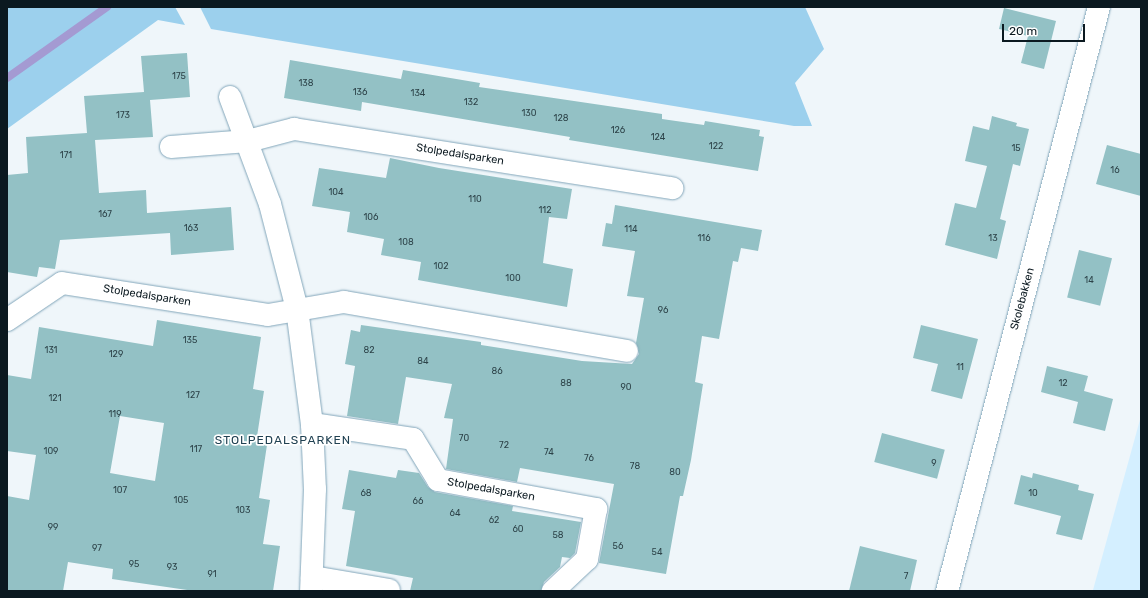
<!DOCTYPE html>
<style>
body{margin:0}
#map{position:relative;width:1148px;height:598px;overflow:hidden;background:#eff6fa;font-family:Rubik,sans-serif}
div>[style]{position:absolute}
.built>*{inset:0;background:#d4efff}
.green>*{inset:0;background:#9cd0ed}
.stream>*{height:8px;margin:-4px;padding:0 4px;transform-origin:4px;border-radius:4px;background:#a49ad2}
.building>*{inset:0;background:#93c1c5;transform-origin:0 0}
.roads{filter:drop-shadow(0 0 1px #82a6ba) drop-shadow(0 0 1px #82a6ba)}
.minor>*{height:22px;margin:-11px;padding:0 11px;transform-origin:11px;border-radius:11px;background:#fff}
span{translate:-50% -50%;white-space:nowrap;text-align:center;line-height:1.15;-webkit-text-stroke:3.5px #fff;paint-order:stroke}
.number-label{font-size:9px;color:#2d4349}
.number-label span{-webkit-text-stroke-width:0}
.street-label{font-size:11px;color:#0b1920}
.neighbourhood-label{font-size:12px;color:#204152;letter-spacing:1px}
.frame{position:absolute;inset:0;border:8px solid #0b1920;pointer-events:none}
.scale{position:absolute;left:1002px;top:24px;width:83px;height:18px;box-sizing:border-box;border:2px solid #0b1920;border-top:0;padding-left:5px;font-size:12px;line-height:14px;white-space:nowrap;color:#0b1920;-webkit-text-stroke:3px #fff;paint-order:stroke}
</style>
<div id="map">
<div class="built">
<div style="clip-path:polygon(1141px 416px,1141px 591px,1093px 591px,1093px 590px)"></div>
</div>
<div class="green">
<div style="clip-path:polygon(7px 7px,175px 7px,185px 25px,158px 20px,7px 129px)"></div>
<div style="clip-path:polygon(200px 7px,805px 7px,824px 49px,795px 83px,812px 126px,794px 126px,211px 29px)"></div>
</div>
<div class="stream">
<div style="left:7px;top:78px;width:123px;rotate:-35.4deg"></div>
</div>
<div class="building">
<div style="clip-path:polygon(1004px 8px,1056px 21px,1044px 69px,1021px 63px,1028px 36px,999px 29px)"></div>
<div style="clip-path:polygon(187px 53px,190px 97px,150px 100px,153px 137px,95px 140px,99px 193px,146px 190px,147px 213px,231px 207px,234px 250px,171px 255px,170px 233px,60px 240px,55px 269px,39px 267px,37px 277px,7px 272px,7px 175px,28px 173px,26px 137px,87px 133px,84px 96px,144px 92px,141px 56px)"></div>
<div style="clip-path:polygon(290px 60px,401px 79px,403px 70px,480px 83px,479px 87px,662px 114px,662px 119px,704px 125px,705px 121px,760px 130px,759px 136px,764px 137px,758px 171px,569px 140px,570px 137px,362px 102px,361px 111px,284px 98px)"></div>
<div style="clip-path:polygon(992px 116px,1017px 123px,1016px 126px,1029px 129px,1020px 166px,1013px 164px,1000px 219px,1006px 221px,997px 259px,945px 245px,955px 203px,976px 208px,987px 166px,965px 161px,973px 126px,989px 130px)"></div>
<div style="clip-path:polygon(1107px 145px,1141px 154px,1141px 196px,1096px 184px)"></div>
<div style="clip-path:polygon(390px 158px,439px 168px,572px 189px,567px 219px,549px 217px,543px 263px,573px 269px,567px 307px,418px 280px,421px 262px,381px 255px,384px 239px,347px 232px,350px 212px,312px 206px,319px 168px,386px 178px)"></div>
<div style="clip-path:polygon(615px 205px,762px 230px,758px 251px,741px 248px,738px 262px,733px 261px,719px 339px,702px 336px,695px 382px,703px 384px,691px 460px,683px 496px,680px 496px,666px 574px,599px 563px,614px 484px,520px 468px,517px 482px,446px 469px,453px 419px,444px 418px,452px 384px,406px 377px,398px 424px,347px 416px,355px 366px,345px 364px,351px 330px,360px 332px,361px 325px,481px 342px,481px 345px,582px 361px,632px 364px,639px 354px,636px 343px,644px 298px,627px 296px,635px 251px,602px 246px,606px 223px,612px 224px)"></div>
<div style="left:1079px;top:250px;width:34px;height:49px;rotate:14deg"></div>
<div style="clip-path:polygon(evenodd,157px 320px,261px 337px,253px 389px,264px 391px,256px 443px,267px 445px,259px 498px,270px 500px,263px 544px,280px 546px,273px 591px,194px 591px,112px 579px,113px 569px,68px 562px,63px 591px,7px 591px,7px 496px,29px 500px,36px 455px,7px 451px,7px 375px,31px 379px,39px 327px,153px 346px,157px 320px,120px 416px,164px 423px,155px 481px,110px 473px,120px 416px)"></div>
<div style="clip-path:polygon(921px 325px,978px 339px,962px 399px,931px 391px,938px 364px,913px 358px)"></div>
<div style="clip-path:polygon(1047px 366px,1088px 376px,1084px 391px,1113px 399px,1105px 431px,1073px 423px,1078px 402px,1041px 392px)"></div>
<div style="left:882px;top:433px;width:65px;height:30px;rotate:15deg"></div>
<div style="clip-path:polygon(349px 470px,396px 478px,398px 470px,419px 473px,428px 487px,435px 492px,513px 506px,512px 511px,581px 522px,575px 553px,570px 558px,562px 557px,560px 567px,544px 582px,541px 591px,410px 591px,413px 578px,346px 566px,355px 511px,342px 509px)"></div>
<div style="clip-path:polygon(1033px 473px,1079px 485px,1078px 490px,1094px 494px,1082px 540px,1056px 534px,1061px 516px,1014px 504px,1021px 475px,1032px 478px)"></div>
<div style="clip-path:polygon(860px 546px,917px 560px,910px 591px,849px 591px)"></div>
</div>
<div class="roads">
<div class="minor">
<div style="left:230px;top:97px;width:114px;rotate:69.5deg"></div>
<div style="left:270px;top:204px;width:108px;rotate:75.6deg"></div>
<div style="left:297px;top:309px;width:116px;rotate:82.6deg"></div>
<div style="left:312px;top:424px;width:65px;rotate:87.4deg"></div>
<div style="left:315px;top:489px;width:102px;rotate:92.2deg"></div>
<div style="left:171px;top:147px;width:77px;rotate:-4.5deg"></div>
<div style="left:248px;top:141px;width:48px;rotate:-14.6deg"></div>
<div style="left:294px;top:129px;width:383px;rotate:8.9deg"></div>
<div style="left:7px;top:320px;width:66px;rotate:-33.9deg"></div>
<div style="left:62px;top:283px;width:208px;rotate:8.8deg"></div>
<div style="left:268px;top:315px;width:77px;rotate:-9.7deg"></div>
<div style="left:344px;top:302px;width:287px;rotate:9.8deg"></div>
<div style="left:312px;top:424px;width:102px;rotate:8.4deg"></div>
<div style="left:413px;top:439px;width:48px;rotate:58.6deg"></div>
<div style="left:438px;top:480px;width:161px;rotate:10.4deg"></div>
<div style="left:596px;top:509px;width:51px;rotate:100.2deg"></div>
<div style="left:587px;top:559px;width:47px;rotate:136.7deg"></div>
<div style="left:312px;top:577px;width:78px;rotate:9.6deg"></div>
<div style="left:947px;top:591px;width:603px;rotate:-75.41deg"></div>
</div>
</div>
<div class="number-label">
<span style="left:179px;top:76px">175</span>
<span style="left:306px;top:83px">138</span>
<span style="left:360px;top:92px">136</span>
<span style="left:418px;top:93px">134</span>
<span style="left:471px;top:102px">132</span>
<span style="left:529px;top:113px">130</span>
<span style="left:123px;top:115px">173</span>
<span style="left:561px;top:118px">128</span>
<span style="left:618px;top:130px">126</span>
<span style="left:658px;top:137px">124</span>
<span style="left:716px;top:146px">122</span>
<span style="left:1016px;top:148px">15</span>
<span style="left:66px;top:155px">171</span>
<span style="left:1115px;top:170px">16</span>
<span style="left:336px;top:192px">104</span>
<span style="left:475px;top:199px">110</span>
<span style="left:545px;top:210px">112</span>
<span style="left:105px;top:214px">167</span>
<span style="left:371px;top:217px">106</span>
<span style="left:191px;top:228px">163</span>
<span style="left:631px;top:229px">114</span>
<span style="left:704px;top:238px">116</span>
<span style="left:993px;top:238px">13</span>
<span style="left:406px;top:242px">108</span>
<span style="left:441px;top:266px">102</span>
<span style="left:513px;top:278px">100</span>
<span style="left:1089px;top:280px">14</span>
<span style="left:663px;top:310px">96</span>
<span style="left:190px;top:340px">135</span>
<span style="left:51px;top:350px">131</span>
<span style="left:369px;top:350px">82</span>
<span style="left:116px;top:354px">129</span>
<span style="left:423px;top:361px">84</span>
<span style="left:960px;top:367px">11</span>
<span style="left:497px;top:371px">86</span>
<span style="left:566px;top:383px">88</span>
<span style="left:1063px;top:383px">12</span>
<span style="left:626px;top:387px">90</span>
<span style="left:193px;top:395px">127</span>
<span style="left:55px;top:398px">121</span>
<span style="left:115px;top:414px">119</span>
<span style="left:464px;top:438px">70</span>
<span style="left:504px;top:445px">72</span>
<span style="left:196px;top:449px">117</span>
<span style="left:51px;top:451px">109</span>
<span style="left:549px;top:452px">74</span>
<span style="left:589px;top:458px">76</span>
<span style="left:934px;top:463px">9</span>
<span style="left:635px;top:466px">78</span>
<span style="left:675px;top:472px">80</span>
<span style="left:120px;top:490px">107</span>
<span style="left:366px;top:493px">68</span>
<span style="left:1033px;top:493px">10</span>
<span style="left:181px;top:500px">105</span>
<span style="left:418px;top:501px">66</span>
<span style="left:243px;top:510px">103</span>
<span style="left:455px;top:513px">64</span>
<span style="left:494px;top:520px">62</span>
<span style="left:53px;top:527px">99</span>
<span style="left:518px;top:529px">60</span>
<span style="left:558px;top:535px">58</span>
<span style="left:618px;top:546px">56</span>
<span style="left:97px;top:548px">97</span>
<span style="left:657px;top:552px">54</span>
<span style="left:134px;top:564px">95</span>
<span style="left:172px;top:567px">93</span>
<span style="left:212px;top:574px">91</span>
<span style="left:906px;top:576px">7</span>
</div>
<div class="street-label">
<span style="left:460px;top:155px;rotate:9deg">Stolpedalsparken</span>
<span style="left:147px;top:296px;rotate:9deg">Stolpedalsparken</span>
<span style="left:1023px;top:299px;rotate:-75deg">Skolebakken</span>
<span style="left:491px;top:490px;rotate:10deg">Stolpedalsparken</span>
</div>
<div class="neighbourhood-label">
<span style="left:283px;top:441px">STOLPEDALSPARKEN</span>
</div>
<div class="frame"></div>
<div class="scale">20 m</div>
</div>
